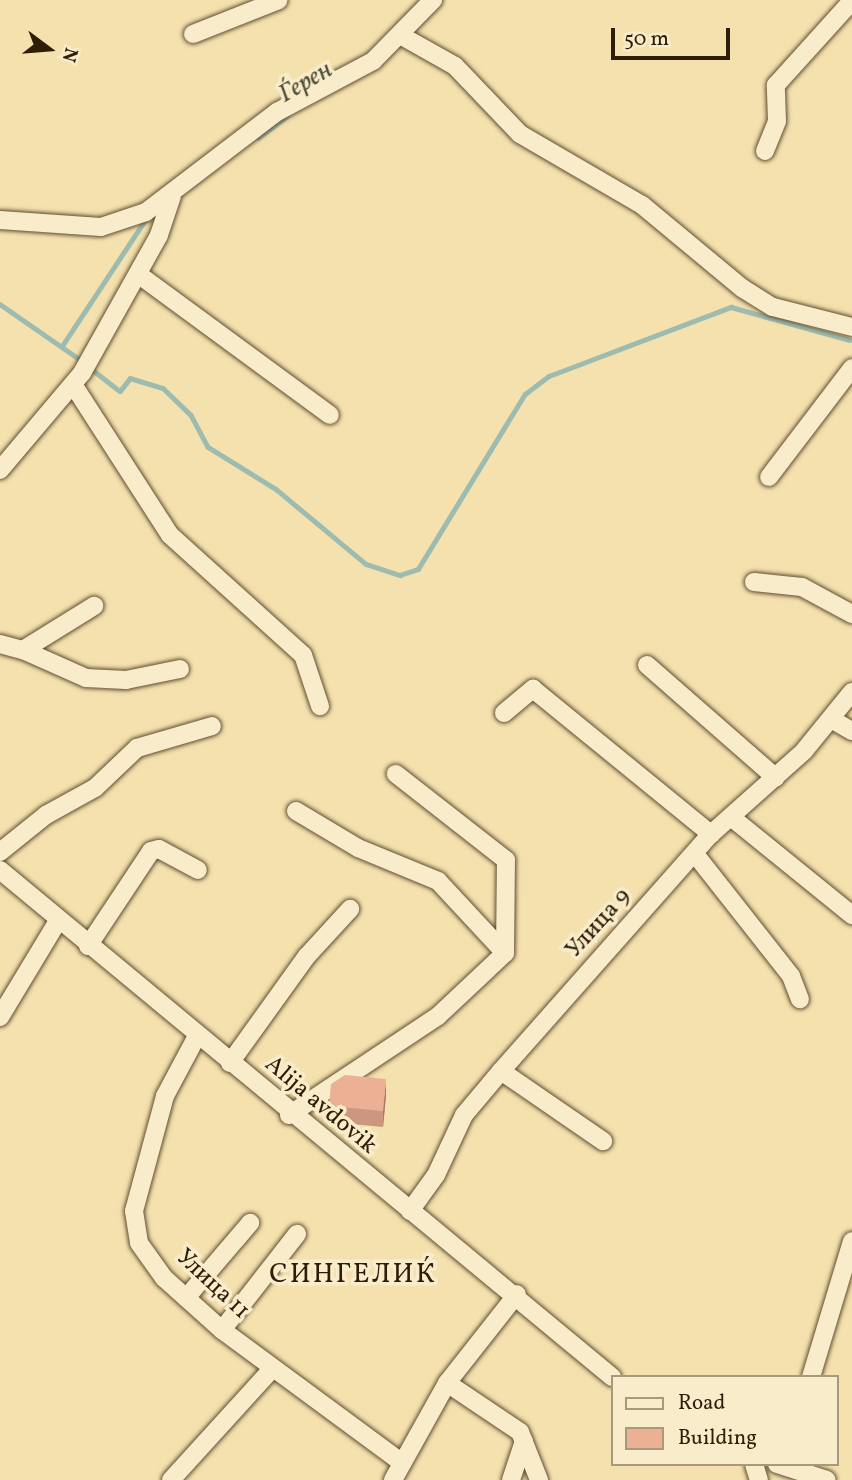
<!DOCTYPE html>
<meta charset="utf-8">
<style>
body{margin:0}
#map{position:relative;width:852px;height:1480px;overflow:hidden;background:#f5e1ae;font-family:Vollkorn,serif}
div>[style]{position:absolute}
.stream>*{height:4.5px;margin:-2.25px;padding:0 2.25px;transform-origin:2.25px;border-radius:2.25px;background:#9dbcaf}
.roads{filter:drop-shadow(0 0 2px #604e31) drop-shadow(0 0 2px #604e31)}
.minor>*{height:18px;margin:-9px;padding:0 9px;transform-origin:9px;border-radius:9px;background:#f8ecca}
.wall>*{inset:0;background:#cb9780}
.shaded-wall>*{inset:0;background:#a57b68}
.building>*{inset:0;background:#ecb095}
span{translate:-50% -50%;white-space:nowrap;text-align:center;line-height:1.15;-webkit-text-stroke:7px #f8ecca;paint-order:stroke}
.street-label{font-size:24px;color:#2e1d07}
.water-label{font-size:26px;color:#4f4d39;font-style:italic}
.quarter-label{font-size:28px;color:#2e1d07;letter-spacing:2px}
.legend{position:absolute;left:611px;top:1375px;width:228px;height:91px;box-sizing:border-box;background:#f8ecca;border:2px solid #a7997c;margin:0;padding:9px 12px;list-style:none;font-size:21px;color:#2e1d07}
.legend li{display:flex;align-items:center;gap:14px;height:35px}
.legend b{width:35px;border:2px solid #a7997c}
.north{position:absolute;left:14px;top:14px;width:70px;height:70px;-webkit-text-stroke:5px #f8ecca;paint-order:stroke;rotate:106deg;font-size:19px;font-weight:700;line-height:28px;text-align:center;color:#2e1d07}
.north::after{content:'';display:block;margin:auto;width:24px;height:32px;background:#2e1d07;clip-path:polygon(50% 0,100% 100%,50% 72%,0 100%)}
.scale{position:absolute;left:611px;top:28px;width:119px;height:32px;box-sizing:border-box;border:4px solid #2e1d07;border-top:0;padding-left:9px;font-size:21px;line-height:24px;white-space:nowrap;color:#2e1d07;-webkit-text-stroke:5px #f8ecca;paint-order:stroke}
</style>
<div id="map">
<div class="stream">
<div style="left:258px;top:138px;width:36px;rotate:-37deg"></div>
<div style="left:0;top:304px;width:100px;rotate:34.8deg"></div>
<div style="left:62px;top:346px;width:151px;rotate:-56.6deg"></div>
<div style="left:89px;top:367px;width:39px;rotate:38deg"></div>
<div style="left:120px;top:391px;width:16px;rotate:-52deg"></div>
<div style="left:130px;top:378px;width:34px;rotate:17deg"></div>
<div style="left:163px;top:388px;width:39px;rotate:44deg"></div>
<div style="left:191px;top:415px;width:36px;rotate:62deg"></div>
<div style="left:208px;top:447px;width:80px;rotate:31.7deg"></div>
<div style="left:276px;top:489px;width:117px;rotate:39.8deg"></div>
<div style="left:366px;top:564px;width:36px;rotate:18deg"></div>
<div style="left:400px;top:575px;width:19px;rotate:-18deg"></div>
<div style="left:418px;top:569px;width:205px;rotate:-58.6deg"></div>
<div style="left:525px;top:394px;width:30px;rotate:-37deg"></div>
<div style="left:549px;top:376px;width:195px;rotate:-20.8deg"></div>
<div style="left:731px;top:307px;width:123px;rotate:15.5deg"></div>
</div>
<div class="roads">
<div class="minor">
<div style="left:193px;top:34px;width:92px;rotate:-21.6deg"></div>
<div style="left:400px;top:35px;width:63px;rotate:29.4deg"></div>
<div style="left:455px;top:66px;width:94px;rotate:46.3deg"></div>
<div style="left:520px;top:134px;width:141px;rotate:30.2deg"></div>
<div style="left:642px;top:205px;width:130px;rotate:39.7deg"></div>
<div style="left:742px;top:288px;width:36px;rotate:32deg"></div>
<div style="left:773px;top:307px;width:81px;rotate:14.2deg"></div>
<div style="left:765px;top:151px;width:32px;rotate:-68deg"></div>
<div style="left:777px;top:121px;width:36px;rotate:-92deg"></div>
<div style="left:776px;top:85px;width:113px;rotate:-47.9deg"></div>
<div style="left:0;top:220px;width:101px;rotate:4deg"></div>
<div style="left:101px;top:227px;width:47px;rotate:-18.4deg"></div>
<div style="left:146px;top:212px;width:165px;rotate:-37.4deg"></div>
<div style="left:277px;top:112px;width:109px;rotate:-28deg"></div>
<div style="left:373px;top:61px;width:86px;rotate:-45.5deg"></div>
<div style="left:138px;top:274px;width:238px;rotate:36.3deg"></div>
<div style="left:74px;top:386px;width:177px;rotate:57.2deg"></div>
<div style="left:170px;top:535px;width:179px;rotate:42.1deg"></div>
<div style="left:303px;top:655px;width:54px;rotate:71.6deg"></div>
<div style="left:0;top:470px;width:127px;rotate:-49.8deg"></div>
<div style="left:82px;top:373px;width:158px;rotate:-60.8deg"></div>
<div style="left:159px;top:235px;width:41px;rotate:-71.6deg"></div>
<div style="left:769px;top:477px;width:137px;rotate:-52.7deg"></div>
<div style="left:754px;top:582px;width:48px;rotate:5.9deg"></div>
<div style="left:802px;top:587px;width:57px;rotate:28.4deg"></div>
<div style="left:0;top:644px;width:24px;rotate:15deg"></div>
<div style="left:23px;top:650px;width:84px;rotate:-31.8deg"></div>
<div style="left:23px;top:650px;width:69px;rotate:24deg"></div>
<div style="left:86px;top:678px;width:40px;rotate:2.9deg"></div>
<div style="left:126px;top:680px;width:55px;rotate:-11.5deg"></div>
<div style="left:647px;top:665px;width:171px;rotate:41.2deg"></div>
<div style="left:504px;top:713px;width:38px;rotate:-40deg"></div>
<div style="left:533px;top:689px;width:230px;rotate:39.2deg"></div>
<div style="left:831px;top:719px;width:24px;rotate:30deg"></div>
<div style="left:296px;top:811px;width:72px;rotate:30.8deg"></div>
<div style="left:358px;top:848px;width:87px;rotate:22.4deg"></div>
<div style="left:438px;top:881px;width:98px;rotate:47.1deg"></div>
<div style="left:731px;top:817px;width:156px;rotate:39deg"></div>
<div style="left:0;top:852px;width:59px;rotate:-38.8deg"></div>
<div style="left:46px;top:815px;width:56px;rotate:-28.9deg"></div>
<div style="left:95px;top:788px;width:58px;rotate:-43.6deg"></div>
<div style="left:137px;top:748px;width:78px;rotate:-16.3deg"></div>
<div style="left:695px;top:854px;width:155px;rotate:51.8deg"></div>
<div style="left:791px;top:976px;width:25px;rotate:69deg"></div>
<div style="left:0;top:870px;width:795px;rotate:39.64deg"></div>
<div style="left:88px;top:946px;width:114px;rotate:-56.4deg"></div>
<div style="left:151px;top:851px;width:8px;rotate:-14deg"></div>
<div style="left:159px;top:849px;width:44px;rotate:28.3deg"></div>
<div style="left:0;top:1017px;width:112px;rotate:-58.9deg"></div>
<div style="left:197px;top:1036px;width:68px;rotate:118.1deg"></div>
<div style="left:165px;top:1096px;width:119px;rotate:105.1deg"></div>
<div style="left:134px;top:1211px;width:32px;rotate:81deg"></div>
<div style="left:139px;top:1243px;width:43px;rotate:54.5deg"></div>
<div style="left:164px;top:1278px;width:78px;rotate:41.9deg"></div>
<div style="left:222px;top:1330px;width:222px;rotate:36.4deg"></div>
<div style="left:230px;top:1063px;width:132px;rotate:-54.3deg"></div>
<div style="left:307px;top:956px;width:64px;rotate:-47.5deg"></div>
<div style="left:501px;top:1071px;width:124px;rotate:34.5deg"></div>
<div style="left:289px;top:1115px;width:179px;rotate:-33.6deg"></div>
<div style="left:438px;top:1016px;width:92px;rotate:-43.2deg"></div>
<div style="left:505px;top:953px;width:93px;rotate:-89.4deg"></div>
<div style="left:506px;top:860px;width:140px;rotate:-142deg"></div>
<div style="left:410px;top:1211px;width:44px;rotate:-54.2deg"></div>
<div style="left:436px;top:1175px;width:66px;rotate:-65deg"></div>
<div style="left:464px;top:1115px;width:57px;rotate:-49.9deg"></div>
<div style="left:501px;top:1071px;width:317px;rotate:-48.5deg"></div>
<div style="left:711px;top:834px;width:125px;rotate:-41.7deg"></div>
<div style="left:804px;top:751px;width:76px;rotate:-50.9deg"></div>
<div style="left:186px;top:1298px;width:99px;rotate:-49.5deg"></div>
<div style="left:222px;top:1330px;width:122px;rotate:-52deg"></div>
<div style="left:811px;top:1377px;width:142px;rotate:-73.2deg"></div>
<div style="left:447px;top:1383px;width:88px;rotate:33.9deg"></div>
<div style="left:520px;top:1432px;width:52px;rotate:68.4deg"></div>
<div style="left:754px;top:1464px;width:17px;rotate:73deg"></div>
<div style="left:777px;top:1464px;width:52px;rotate:17.7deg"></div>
<div style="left:171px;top:1480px;width:149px;rotate:-47.7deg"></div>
<div style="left:393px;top:1480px;width:111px;rotate:-60.9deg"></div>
<div style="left:447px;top:1383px;width:113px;rotate:-51.8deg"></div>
<div style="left:511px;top:1480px;width:41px;rotate:-71.6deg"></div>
</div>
</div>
<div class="wall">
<div style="clip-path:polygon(386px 1095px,383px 1127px,329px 1122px,329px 1106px)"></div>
</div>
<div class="shaded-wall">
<div style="clip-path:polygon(386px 1079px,386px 1095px,383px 1127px,383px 1111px)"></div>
</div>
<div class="building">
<div style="clip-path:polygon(345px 1075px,386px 1079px,383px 1111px,329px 1106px,331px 1084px)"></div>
</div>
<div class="street-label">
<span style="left:599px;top:924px;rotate:-48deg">Улица 9</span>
<span style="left:320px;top:1106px;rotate:40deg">Alija avdovik</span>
<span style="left:212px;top:1285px;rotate:43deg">Улица 11</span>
</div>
<div class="water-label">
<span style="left:306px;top:83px;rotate:-30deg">Ѓерен</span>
</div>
<div class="quarter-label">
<span style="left:353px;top:1275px">СИНГЕЛИЌ</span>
</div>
<ul class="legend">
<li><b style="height:9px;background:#f8ecca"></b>Road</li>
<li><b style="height:19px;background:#ecb095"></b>Building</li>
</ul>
<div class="north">N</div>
<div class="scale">50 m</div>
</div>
